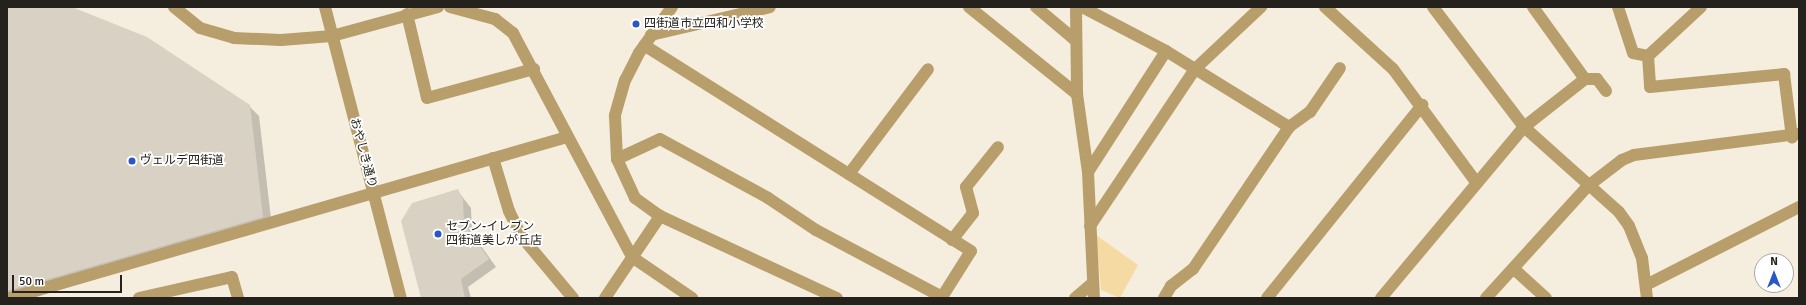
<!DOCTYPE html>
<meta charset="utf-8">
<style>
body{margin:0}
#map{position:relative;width:1806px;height:305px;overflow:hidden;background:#f5eedf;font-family:Signika,"Noto Sans JP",sans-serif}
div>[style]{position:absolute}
.green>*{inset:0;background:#f5daa4}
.shadow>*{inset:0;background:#0003}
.building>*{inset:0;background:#d9d2c4}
.minor>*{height:12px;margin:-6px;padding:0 6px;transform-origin:6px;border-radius:6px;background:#b89e6a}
.dots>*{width:11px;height:11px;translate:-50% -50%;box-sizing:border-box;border:2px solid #fff;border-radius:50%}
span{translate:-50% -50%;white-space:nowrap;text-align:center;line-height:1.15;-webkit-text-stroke:3.5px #fff;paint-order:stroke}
.poi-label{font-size:12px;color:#25221d}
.left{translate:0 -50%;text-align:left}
.street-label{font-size:12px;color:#25221d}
.frame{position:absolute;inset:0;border:8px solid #25221d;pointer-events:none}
.north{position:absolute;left:1754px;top:253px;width:40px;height:40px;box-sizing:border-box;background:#fff;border:1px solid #a8a7a5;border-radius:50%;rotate:0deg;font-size:11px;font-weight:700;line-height:16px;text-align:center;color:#25221d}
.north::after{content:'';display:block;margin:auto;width:14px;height:18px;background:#2a57c6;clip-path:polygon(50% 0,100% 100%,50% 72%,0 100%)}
.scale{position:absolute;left:12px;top:275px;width:110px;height:18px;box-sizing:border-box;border:2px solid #25221d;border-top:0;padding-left:5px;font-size:12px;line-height:14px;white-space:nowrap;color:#25221d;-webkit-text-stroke:3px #fff;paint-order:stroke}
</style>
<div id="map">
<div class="green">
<div style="clip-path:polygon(1096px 235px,1138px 265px,1120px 298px,1101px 290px)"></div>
</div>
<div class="shadow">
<div style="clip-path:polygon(7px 7px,69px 7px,249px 106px,259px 116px,272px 227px,33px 298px,7px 298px)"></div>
<div style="clip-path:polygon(457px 190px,471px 208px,472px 233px,496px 267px,468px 287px,471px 298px,422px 298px)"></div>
</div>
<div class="building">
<div style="clip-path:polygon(7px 7px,72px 7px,147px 37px,250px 105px,263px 217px,7px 291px)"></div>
<div style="clip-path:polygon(458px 189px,463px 199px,464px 224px,489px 259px,461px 279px,465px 298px,421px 298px,401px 221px,412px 203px)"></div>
</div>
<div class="minor">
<div style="left:174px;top:7px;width:33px;rotate:39deg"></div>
<div style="left:200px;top:28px;width:35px;rotate:16deg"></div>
<div style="left:234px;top:38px;width:47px;rotate:2.4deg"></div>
<div style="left:281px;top:40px;width:51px;rotate:-4.5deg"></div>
<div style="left:332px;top:36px;width:110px;rotate:-15.3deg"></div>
<div style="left:325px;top:7px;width:301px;rotate:75.4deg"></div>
<div style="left:450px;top:7px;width:47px;rotate:14.9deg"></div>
<div style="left:495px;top:19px;width:23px;rotate:38deg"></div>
<div style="left:513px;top:33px;width:254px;rotate:62deg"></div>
<div style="left:632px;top:257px;width:73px;rotate:34.3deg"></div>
<div style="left:672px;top:7px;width:57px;rotate:125.7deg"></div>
<div style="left:639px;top:53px;width:30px;rotate:117deg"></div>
<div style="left:625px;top:80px;width:37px;rotate:106deg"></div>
<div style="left:615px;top:116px;width:43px;rotate:87.3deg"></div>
<div style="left:617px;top:159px;width:43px;rotate:65.2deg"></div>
<div style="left:635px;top:198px;width:31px;rotate:36deg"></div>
<div style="left:660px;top:216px;width:195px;rotate:24.9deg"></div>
<div style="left:969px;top:7px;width:139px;rotate:38.9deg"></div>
<div style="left:1036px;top:7px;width:51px;rotate:40.2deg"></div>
<div style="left:1076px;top:7px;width:87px;rotate:89.3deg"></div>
<div style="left:1077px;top:94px;width:79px;rotate:82deg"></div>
<div style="left:1088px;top:172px;width:126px;rotate:87.3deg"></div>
<div style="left:1082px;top:7px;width:95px;rotate:27.6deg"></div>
<div style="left:1166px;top:51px;width:145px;rotate:31.7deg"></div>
<div style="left:1325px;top:7px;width:92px;rotate:42.4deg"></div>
<div style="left:1393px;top:69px;width:140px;rotate:53.7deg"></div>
<div style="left:1433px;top:7px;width:151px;rotate:52.8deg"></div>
<div style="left:1524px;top:127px;width:127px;rotate:41.8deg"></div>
<div style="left:1619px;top:212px;width:17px;rotate:54deg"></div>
<div style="left:1629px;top:226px;width:35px;rotate:68deg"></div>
<div style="left:1642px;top:258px;width:40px;rotate:82.9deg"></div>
<div style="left:1533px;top:7px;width:89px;rotate:54.2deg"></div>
<div style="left:1585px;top:79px;width:12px"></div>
<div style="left:1597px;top:79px;width:15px;rotate:53deg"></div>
<div style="left:1618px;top:7px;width:48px;rotate:71.9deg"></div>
<div style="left:1633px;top:53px;width:15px;rotate:11deg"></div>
<div style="left:1648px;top:56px;width:72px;rotate:-42.8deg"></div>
<div style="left:407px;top:14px;width:86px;rotate:76.6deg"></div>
<div style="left:427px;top:98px;width:111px;rotate:-15.2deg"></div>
<div style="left:651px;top:35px;width:122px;rotate:-13.2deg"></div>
<div style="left:1648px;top:56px;width:31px;rotate:86deg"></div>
<div style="left:1650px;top:87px;width:135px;rotate:-5.5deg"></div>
<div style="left:1784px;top:74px;width:64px;rotate:82.8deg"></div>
<div style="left:493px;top:158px;width:55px;rotate:73.2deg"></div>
<div style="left:509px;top:211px;width:28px;rotate:64deg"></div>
<div style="left:521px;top:236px;width:81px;rotate:50deg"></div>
<div style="left:617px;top:159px;width:47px;rotate:-24.9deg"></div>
<div style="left:660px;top:139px;width:123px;rotate:28.6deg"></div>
<div style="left:768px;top:198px;width:58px;rotate:33.7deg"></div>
<div style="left:816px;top:230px;width:143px;rotate:28deg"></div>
<div style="left:942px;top:297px;width:54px;rotate:-57.8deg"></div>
<div style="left:971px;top:251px;width:386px;rotate:-147.8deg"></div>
<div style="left:1088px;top:172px;width:144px;rotate:-57.2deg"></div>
<div style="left:849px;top:174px;width:131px;rotate:-53deg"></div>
<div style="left:1090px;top:226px;width:189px;rotate:-56.2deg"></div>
<div style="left:1195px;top:69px;width:91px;rotate:-43.2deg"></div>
<div style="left:952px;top:240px;width:34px;rotate:-52deg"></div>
<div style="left:973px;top:213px;width:27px;rotate:-105deg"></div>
<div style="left:966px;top:187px;width:51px;rotate:-51.3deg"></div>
<div style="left:1514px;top:269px;width:43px;rotate:42.2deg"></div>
<div style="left:1646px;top:285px;width:172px;rotate:-27deg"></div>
<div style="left:10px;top:298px;width:580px;rotate:-16.12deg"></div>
<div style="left:139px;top:298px;width:95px;rotate:-12.7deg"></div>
<div style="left:232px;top:277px;width:22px;rotate:74deg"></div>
<div style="left:605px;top:298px;width:99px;rotate:-56.1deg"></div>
<div style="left:1075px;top:298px;width:23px;rotate:-40deg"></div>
<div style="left:1164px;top:298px;width:14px;rotate:-60deg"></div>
<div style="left:1171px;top:286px;width:28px;rotate:-38deg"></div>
<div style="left:1193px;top:269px;width:171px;rotate:-55.9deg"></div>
<div style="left:1289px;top:127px;width:26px;rotate:-36deg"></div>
<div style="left:1310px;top:112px;width:53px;rotate:-55.7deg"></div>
<div style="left:1267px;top:298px;width:248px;rotate:-51.2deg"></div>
<div style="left:1381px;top:298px;width:223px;rotate:-50.1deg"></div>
<div style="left:1524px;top:127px;width:78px;rotate:-38.2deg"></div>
<div style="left:1486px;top:298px;width:151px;rotate:-47.7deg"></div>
<div style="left:1588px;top:186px;width:43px;rotate:-37.4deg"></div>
<div style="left:1622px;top:160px;width:13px;rotate:-23deg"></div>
<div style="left:1634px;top:155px;width:166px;rotate:-7.3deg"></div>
</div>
<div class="dots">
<div style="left:636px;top:24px;background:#2a57c6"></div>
<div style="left:132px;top:161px;background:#2a57c6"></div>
<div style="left:438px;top:234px;background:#2a57c6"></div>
</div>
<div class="poi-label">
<span class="left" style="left:644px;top:24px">四街道市立四和小学校</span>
<span class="left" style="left:140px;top:161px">ヴェルデ四街道</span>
<span class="left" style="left:446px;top:234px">セブン-イレブン<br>四街道美しが丘店</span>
</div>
<div class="street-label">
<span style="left:363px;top:153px;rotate:75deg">おやしき通り</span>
</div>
<div class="frame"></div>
<div class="north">N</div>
<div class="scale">50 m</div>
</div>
